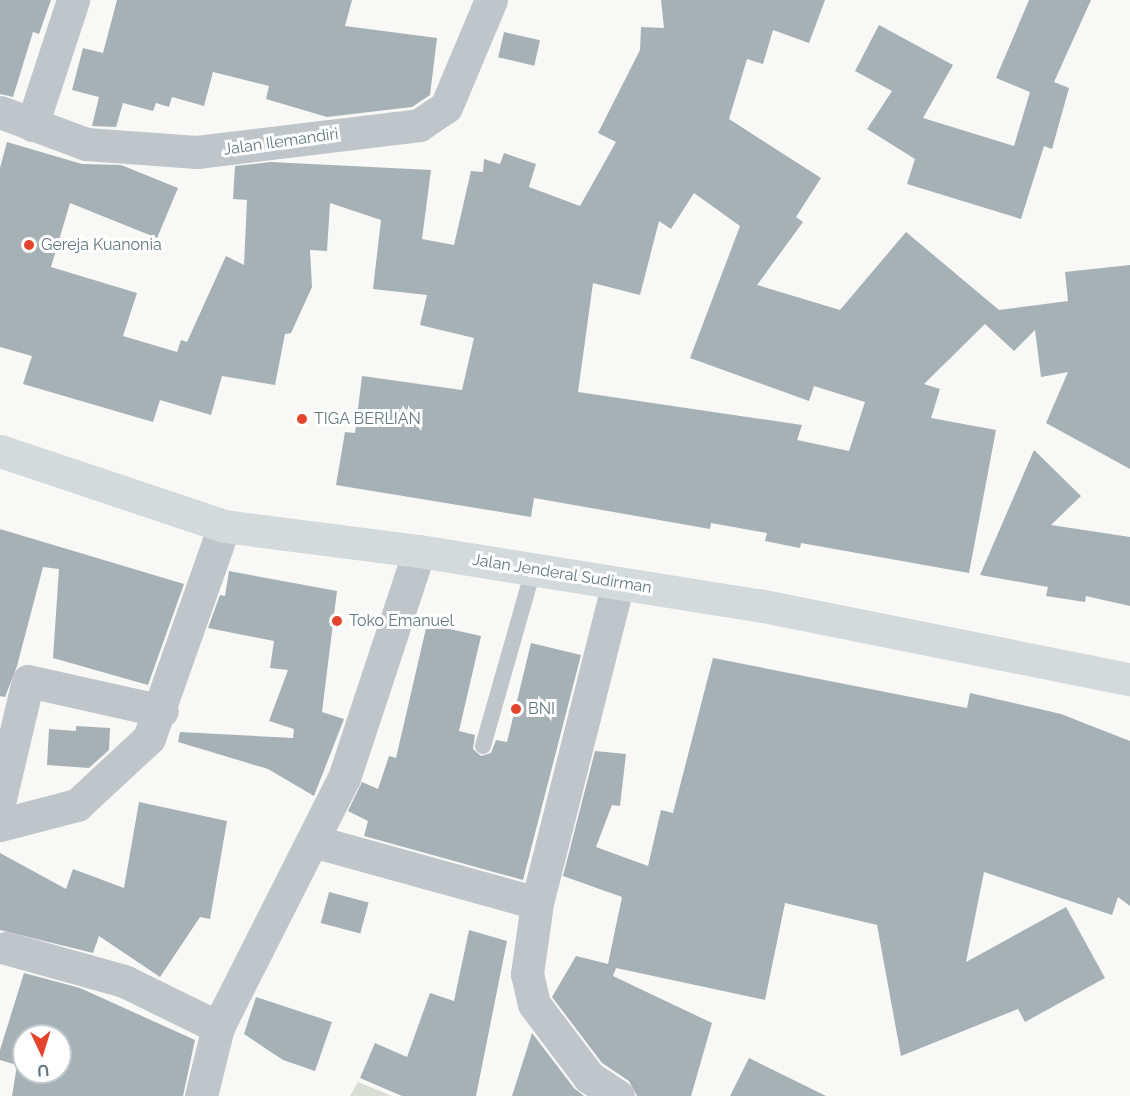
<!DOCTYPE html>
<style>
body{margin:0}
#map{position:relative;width:1130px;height:1096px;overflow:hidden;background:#f8f8f6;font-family:Raleway,sans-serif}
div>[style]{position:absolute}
.green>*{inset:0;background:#d9ddd5}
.building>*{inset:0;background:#a6b1b5;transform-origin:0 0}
.lane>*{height:16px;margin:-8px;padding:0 8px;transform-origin:8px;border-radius:8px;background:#bfc5c8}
.street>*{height:33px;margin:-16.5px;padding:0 16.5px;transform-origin:16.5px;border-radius:16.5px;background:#bfc5c8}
.primary>*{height:33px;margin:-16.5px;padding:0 16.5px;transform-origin:16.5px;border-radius:16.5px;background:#d4d9dc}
.dots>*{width:16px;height:16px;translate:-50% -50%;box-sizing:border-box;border:3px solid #fff;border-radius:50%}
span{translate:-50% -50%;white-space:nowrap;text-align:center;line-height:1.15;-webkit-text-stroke:6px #fff;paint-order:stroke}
.street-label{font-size:16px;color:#637781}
.poi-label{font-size:16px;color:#637781}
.left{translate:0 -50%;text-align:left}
.north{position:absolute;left:12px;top:1024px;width:60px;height:60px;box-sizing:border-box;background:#fff;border:2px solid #c1c9cd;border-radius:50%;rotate:176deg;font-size:16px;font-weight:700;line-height:24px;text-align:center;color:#637781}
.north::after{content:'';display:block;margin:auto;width:21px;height:27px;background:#e3442b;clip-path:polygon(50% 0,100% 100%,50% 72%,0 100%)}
</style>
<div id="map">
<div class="green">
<div style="clip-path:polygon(358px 1082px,392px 1096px,350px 1096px)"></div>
</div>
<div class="building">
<div style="clip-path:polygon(0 0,51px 0,39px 34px,33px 32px,13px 97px,0 94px)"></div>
<div style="clip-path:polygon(117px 0,352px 0,345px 26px,437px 38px,430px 95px,412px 107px,327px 117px,266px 99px,269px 86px,213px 72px,204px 106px,172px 97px,169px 107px,156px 103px,153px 111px,123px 103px,116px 127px,92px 126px,99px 97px,72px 90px,83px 48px,103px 53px)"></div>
<div style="clip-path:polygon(evenodd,661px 0,825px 0,809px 43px,773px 30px,763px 64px,747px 59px,729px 119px,821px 178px,796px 217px,803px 222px,757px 285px,840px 310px,906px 232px,999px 310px,1068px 301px,1065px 272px,1130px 265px,1130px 469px,1046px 423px,1068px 372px,1041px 377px,1035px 330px,1014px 351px,985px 324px,924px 384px,940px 389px,931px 418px,996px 430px,969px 573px,801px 543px,800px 548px,765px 541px,767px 533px,711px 523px,710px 529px,534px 498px,531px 517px,336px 485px,345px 432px,355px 433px,362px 376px,462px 390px,474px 338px,420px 325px,427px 295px,373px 289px,381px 220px,330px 203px,327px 251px,310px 250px,312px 287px,291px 333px,285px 334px,275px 385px,222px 376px,211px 415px,160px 400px,153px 422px,23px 384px,32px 356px,0 347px,0 168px,7px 142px,82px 164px,121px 165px,178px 188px,157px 238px,70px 203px,51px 267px,137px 293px,123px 336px,177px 352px,181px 340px,187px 342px,226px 256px,244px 265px,247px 200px,233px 199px,235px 166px,271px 162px,431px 170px,422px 239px,454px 245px,471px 171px,483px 172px,484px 159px,500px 164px,504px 153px,536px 164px,529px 187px,580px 206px,616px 142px,598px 133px,640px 50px,641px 27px,664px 28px,661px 0,694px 193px,740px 226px,690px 358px,809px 401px,814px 386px,865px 402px,849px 451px,797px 440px,802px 425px,578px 392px,593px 283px,640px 295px,659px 221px,671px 229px,694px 193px)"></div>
<div style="clip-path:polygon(1029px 0,1091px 0,1054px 82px,1069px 88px,1052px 149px,1044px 146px,1021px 219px,907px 184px,915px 159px,867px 129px,892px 91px,855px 71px,879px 25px,953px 65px,923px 118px,1014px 146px,1030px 92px,996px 78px)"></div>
<div style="left:504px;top:32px;width:37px;height:26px;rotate:13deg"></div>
<div style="clip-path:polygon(1034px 450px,1081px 496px,1051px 525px,1130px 537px,1130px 606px,1086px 596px,1085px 602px,1046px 596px,1048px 587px,980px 575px)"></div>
<div style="clip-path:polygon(0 529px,184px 584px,148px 685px,53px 658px,59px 569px,43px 567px,17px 666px,5px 697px,0 696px)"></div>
<div style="clip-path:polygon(229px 571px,337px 591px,322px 712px,344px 719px,314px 796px,268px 769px,178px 742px,180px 732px,293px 738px,294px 729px,269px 721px,288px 670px,270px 668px,274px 641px,208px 628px,220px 595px,225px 596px)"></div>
<div style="clip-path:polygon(427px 624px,481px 636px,459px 731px,475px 735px,473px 749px,481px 756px,491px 753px,496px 740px,507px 742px,531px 643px,581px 655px,523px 880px,364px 836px,368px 821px,348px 811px,362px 782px,378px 789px,389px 756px,396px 758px)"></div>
<div style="clip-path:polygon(713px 658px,967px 708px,970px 693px,1061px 714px,1130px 741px,1130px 906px,1118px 897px,1112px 915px,984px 872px,966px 962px,1066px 907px,1105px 978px,1025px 1022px,1018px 1009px,901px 1056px,877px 925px,785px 903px,765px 1000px,616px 968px,613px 976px,712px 1023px,691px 1096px,637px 1096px,629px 1081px,602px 1063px,552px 997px,576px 956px,608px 964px,622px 897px,563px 876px,595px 751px,626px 754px,620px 806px,612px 805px,596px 847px,648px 866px,661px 810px,673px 813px)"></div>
<div style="clip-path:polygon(76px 726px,110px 728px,109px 750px,89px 768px,47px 765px,49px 729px,76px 731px)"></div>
<div style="clip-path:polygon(139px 802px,227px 821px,210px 919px,200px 917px,160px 977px,99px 936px,93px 953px,0 930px,0 853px,66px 889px,73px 869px,124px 888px)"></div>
<div style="left:329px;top:892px;width:41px;height:32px;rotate:15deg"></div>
<div style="clip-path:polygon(469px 930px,507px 941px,476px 1096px,402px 1096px,360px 1078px,375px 1043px,407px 1057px,430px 993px,454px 1001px)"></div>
<div style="clip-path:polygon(evenodd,24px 973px,80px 988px,195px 1040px,183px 1096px,12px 1096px,17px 1065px,0 1060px,0 1050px,24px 973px,24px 1036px,60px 1036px,60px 1072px,24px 1072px,24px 1036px)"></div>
<div style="clip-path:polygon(256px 997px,332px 1022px,315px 1071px,283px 1060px,244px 1034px)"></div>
<div style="clip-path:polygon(532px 1033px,574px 1088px,584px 1096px,512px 1096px)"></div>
<div style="clip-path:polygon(749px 1058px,826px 1096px,730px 1096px)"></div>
</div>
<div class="lane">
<div style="left:483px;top:746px;width:183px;rotate:-74.1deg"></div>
</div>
<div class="street">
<div style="left:0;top:112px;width:92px;rotate:20.4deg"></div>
<div style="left:86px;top:144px;width:111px;rotate:4.1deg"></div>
<div style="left:197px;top:152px;width:224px;rotate:-6.9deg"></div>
<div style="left:419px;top:125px;width:32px;rotate:-34deg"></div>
<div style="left:446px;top:107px;width:116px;rotate:-67.2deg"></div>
<div style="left:32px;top:125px;width:132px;rotate:-71.8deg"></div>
<div style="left:0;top:799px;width:121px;rotate:-76.7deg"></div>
<div style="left:28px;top:681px;width:137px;rotate:12.6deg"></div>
<div style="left:0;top:825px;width:80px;rotate:-14.6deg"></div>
<div style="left:77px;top:805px;width:98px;rotate:-42.9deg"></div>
<div style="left:149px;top:738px;width:225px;rotate:-70.5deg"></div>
<div style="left:313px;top:841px;width:232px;rotate:15.5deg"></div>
<div style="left:6px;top:948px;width:123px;rotate:15.6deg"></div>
<div style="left:124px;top:981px;width:105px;rotate:26.1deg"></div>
<div style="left:201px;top:1096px;width:71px;rotate:-76.2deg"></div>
<div style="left:218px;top:1027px;width:279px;rotate:-63.2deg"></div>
<div style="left:344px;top:778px;width:239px;rotate:-71.7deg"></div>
<div style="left:618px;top:1096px;width:35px;rotate:-147deg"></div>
<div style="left:589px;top:1077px;width:91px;rotate:-127deg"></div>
<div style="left:534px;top:1004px;width:31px;rotate:-103deg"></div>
<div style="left:527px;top:974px;width:72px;rotate:-82deg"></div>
<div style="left:537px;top:903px;width:329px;rotate:-75.8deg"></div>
</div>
<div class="primary">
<div style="left:0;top:451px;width:236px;rotate:18.5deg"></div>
<div style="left:224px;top:526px;width:197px;rotate:7.3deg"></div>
<div style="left:419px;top:551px;width:343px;rotate:9.1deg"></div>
<div style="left:758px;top:605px;width:379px;rotate:11.3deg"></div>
</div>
<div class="dots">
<div style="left:29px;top:245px;background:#e3442b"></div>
<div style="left:302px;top:419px;background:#e3442b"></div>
<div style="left:337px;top:621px;background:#e3442b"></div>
<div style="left:516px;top:709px;background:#e3442b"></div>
</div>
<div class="street-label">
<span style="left:281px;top:142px;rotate:-8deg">Jalan Ilemandiri</span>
<span style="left:562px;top:574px;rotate:9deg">Jalan Jenderal Sudirman</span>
</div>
<div class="poi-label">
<span class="left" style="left:41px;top:245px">Gereja Kuanonia</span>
<span class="left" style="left:314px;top:419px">TIGA BERLIAN</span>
<span class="left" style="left:349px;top:621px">Toko Emanuel</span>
<span class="left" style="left:528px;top:709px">BNI</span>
</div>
<div class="north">U</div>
</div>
